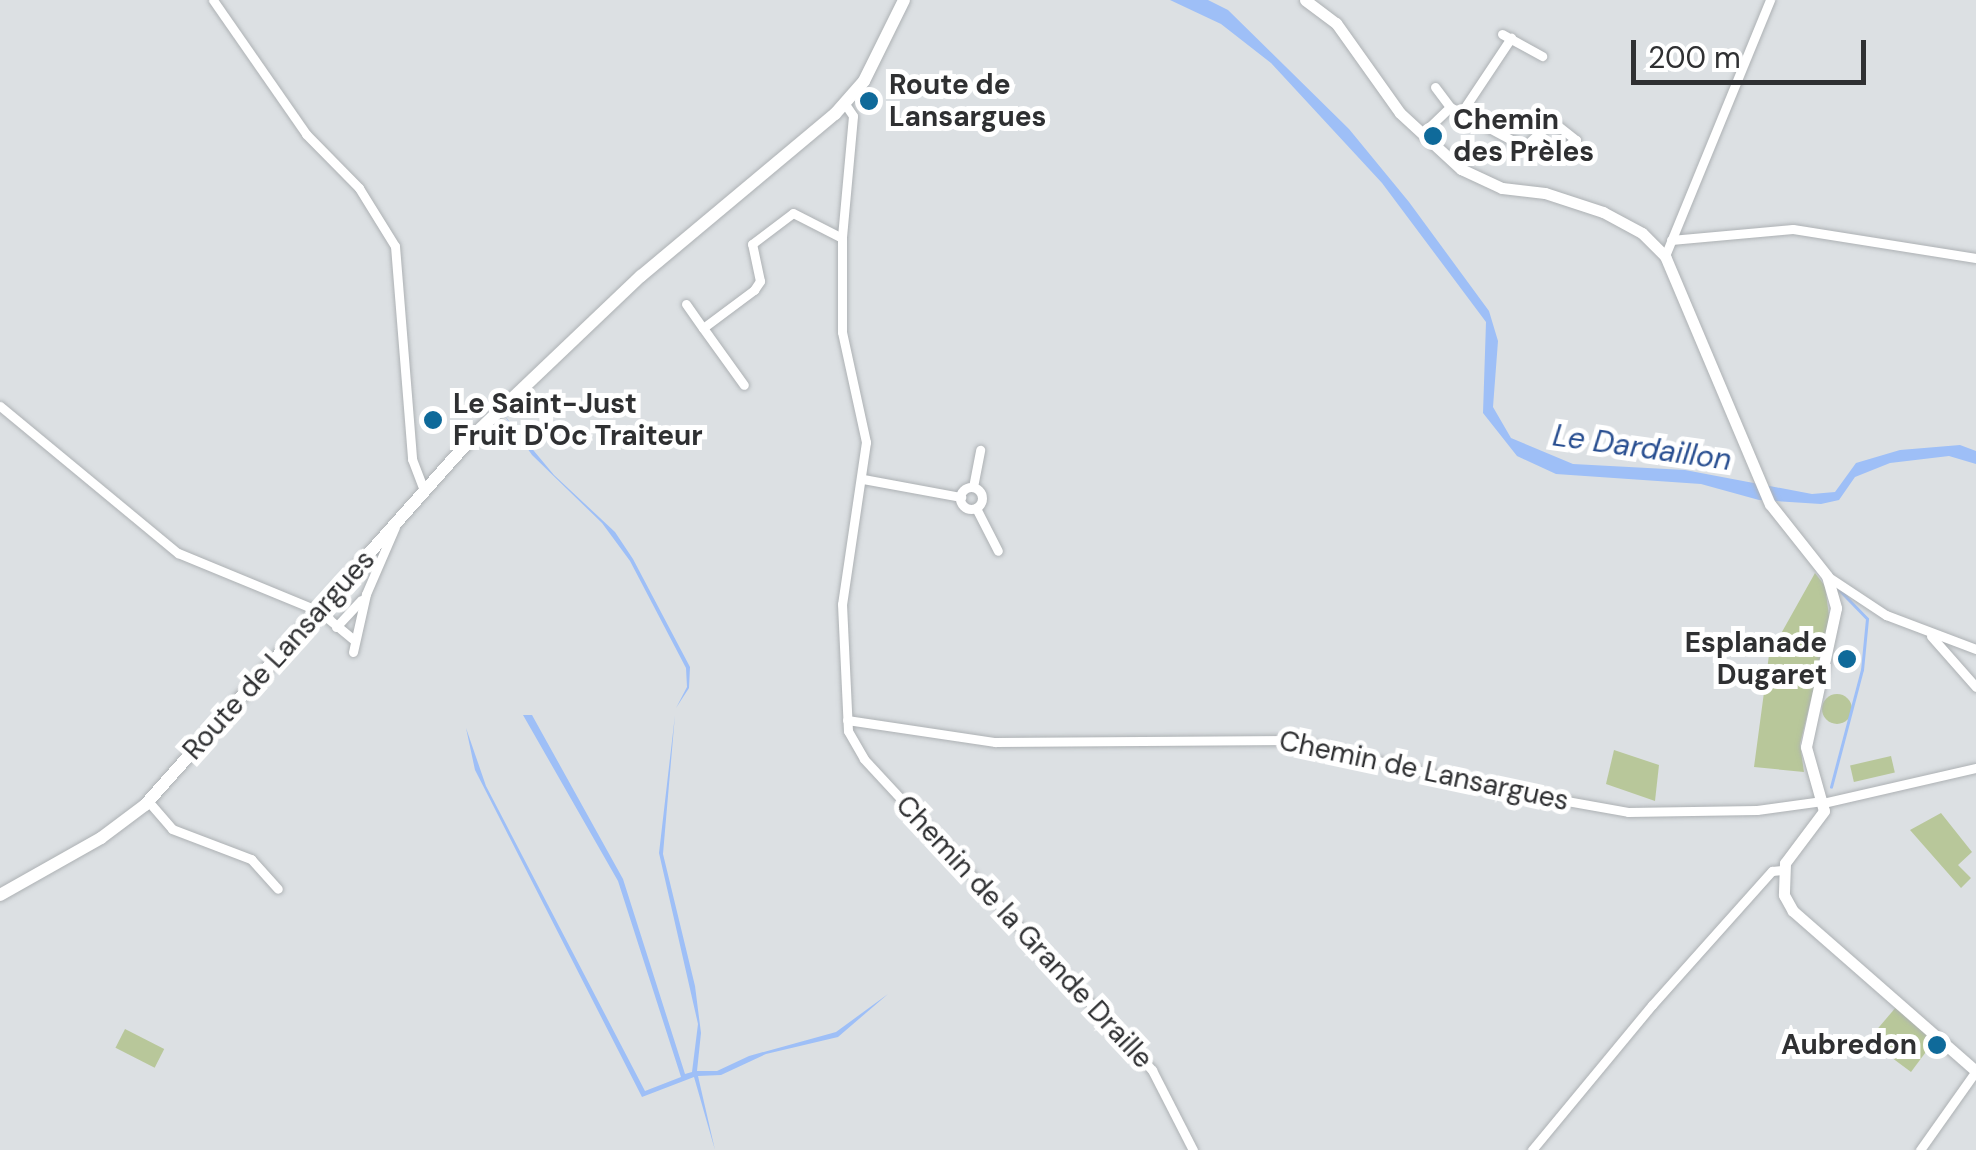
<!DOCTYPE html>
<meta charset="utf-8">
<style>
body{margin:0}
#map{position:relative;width:1976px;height:1150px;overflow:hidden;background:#dce0e3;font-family:"DM Sans",sans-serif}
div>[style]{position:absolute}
.green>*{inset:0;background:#b8c79a;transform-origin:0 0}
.round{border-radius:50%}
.water>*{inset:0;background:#9ebff7}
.stream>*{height:2.5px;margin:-1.25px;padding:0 1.25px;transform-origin:1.25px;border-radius:1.25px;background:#9ebff7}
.roads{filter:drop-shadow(0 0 2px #adb1b4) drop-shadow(0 0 2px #adb1b4)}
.minor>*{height:9px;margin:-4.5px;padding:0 4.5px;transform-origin:4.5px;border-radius:4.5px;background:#fff}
.minor>.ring{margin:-4.5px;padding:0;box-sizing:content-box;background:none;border:9px solid #fff;border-radius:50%}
.tertiary>*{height:11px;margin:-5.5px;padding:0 5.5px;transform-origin:5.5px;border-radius:5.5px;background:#fff}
.secondary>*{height:12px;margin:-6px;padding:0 6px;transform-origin:6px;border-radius:6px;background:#fff}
.dots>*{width:28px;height:28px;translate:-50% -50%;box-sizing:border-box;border:5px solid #fff;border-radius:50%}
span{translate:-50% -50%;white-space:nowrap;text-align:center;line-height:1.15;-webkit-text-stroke:10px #fff;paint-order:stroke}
.poi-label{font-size:28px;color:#2f3032;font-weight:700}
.left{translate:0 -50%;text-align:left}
.right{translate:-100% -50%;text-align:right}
.street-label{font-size:28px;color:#2f3032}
.water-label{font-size:30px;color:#294f91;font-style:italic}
.scale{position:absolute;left:1631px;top:40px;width:235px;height:45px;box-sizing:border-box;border:5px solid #2f3032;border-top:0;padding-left:12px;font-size:30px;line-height:35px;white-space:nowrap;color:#2f3032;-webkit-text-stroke:8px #fff;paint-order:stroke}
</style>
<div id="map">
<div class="green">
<div style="clip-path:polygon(1815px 573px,1825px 586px,1830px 623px,1800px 744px,1804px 772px,1754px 767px,1769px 655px)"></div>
<div class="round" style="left:1822px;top:694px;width:30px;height:30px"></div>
<div style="clip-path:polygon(1614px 750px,1659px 765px,1655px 801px,1606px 784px)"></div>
<div style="left:1891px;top:756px;width:17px;height:42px;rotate:77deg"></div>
<div style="clip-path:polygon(1941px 813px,1972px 852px,1958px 865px,1971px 878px,1961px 888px,1910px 830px)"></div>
<div style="clip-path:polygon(1897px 1006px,1934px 1041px,1911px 1072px,1868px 1040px)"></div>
<div style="left:125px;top:1029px;width:44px;height:21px;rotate:27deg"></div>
</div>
<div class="water">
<div style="clip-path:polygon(1170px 0,1208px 0,1228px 10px,1349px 129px,1409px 202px,1489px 311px,1498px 341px,1493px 407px,1511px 438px,1573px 464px,1685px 470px,1812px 494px,1835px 492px,1856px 463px,1900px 450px,1960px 445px,1976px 451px,1976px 464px,1949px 456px,1890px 463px,1855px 477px,1839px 500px,1821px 504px,1759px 500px,1701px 484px,1556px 474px,1517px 456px,1483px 413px,1486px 322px,1382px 183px,1271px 63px,1221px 24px)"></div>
<div style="clip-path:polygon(504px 415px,554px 475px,615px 532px,633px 559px,690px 667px,689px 688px,676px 708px,687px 687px,686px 668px,630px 561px,602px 523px,532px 455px)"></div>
<div style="clip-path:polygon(523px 715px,532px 715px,623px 879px,685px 1074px,692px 1072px,698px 1024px,659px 853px,675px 715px,663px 854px,695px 986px,701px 1033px,697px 1071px,717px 1071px,749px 1056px,836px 1032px,888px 994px,838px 1037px,766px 1054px,721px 1075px,698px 1076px,715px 1150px,694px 1077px,642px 1097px,475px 770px,466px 728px,486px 786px,645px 1091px,681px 1077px,618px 881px)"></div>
</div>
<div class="stream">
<div style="left:1831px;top:787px;width:121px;rotate:-75.2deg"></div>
<div style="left:1862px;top:670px;width:51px;rotate:-84.4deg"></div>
<div style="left:1867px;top:619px;width:40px;rotate:-134deg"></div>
</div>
<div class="roads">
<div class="minor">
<div style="left:213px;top:0;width:163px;rotate:55.2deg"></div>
<div style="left:306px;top:134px;width:76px;rotate:45.5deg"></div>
<div style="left:359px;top:188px;width:68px;rotate:58.2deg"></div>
<div style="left:395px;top:246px;width:214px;rotate:85.4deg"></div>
<div style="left:412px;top:459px;width:33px;rotate:69deg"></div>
<div style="left:1502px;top:34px;width:46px;rotate:28.8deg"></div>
<div style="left:1435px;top:87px;width:25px;rotate:53deg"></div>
<div style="left:845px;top:104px;width:14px;rotate:56deg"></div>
<div style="left:853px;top:116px;width:122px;rotate:95.2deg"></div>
<div style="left:842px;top:238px;width:94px;rotate:90deg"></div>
<div style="left:842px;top:332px;width:113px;rotate:77.7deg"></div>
<div style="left:866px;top:442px;width:164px;rotate:98.4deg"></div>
<div style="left:842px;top:604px;width:127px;rotate:87.3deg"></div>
<div style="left:848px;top:731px;width:32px;rotate:60deg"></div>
<div style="left:864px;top:759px;width:424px;rotate:47.2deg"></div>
<div style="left:1152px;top:1070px;width:90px;rotate:62.9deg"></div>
<div style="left:1450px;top:107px;width:81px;rotate:28.2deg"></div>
<div style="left:1521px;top:145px;width:14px;rotate:12deg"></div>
<div style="left:1535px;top:148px;width:14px;rotate:8deg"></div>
<div style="left:1549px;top:150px;width:11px"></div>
<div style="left:1560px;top:150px;width:19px;rotate:-32deg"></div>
<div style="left:1576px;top:140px;width:31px;rotate:-142deg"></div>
<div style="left:1552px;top:121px;width:37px;rotate:137deg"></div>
<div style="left:1463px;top:110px;width:87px;rotate:-56.3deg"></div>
<div style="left:1422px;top:134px;width:39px;rotate:-44deg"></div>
<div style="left:1671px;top:240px;width:122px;rotate:-5.2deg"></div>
<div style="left:1793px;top:229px;width:185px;rotate:9deg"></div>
<div style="left:1665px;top:256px;width:277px;rotate:-67.7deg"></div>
<div style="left:686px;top:304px;width:29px;rotate:55deg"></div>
<div style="left:703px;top:328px;width:64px;rotate:-36.7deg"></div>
<div style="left:754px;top:290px;width:11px;rotate:-56deg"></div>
<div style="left:760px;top:281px;width:38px;rotate:-102deg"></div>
<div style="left:752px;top:244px;width:51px;rotate:-37.1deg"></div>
<div style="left:793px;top:213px;width:55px;rotate:27deg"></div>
<div style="left:703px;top:328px;width:70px;rotate:54.3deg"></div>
<div style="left:0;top:406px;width:231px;rotate:39.6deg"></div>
<div style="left:178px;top:553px;width:152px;rotate:22.4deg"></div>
<div style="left:319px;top:611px;width:45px;rotate:39.6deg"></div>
<div style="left:863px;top:479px;width:100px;rotate:10.4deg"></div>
<div style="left:973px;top:487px;width:38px;rotate:-79deg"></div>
<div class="ring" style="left:960px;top:487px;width:13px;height:13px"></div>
<div style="left:976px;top:508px;width:48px;rotate:62.9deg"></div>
<div style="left:1827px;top:576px;width:71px;rotate:33.5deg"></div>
<div style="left:1886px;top:615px;width:96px;rotate:20.7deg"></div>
<div style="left:336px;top:627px;width:37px;rotate:-47deg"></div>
<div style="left:1931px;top:636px;width:68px;rotate:48.6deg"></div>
<div style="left:353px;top:652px;width:59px;rotate:-77.4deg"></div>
<div style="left:366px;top:594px;width:73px;rotate:-66.6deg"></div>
<div style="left:847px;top:720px;width:150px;rotate:8.5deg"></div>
<div style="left:995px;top:742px;width:295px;rotate:-0.4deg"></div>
<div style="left:1290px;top:740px;width:204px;rotate:13.4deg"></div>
<div style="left:1488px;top:787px;width:142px;rotate:10.1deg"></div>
<div style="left:1628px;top:812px;width:129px;rotate:-0.9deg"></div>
<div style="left:1757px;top:810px;width:66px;rotate:-7.9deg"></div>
<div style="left:148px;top:801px;width:37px;rotate:49deg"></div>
<div style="left:172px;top:829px;width:85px;rotate:20.8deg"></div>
<div style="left:251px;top:859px;width:40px;rotate:48deg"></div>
<div style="left:1823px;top:803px;width:157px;rotate:-12.9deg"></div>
<div style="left:1532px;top:1150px;width:188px;rotate:-50.4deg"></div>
<div style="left:1652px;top:1005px;width:180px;rotate:-48.2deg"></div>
<div style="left:1772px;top:871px;width:10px;rotate:-6deg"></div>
<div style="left:1920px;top:1150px;width:97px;rotate:-54.7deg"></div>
</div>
<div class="tertiary">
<div style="left:1305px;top:0;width:39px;rotate:37deg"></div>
<div style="left:1336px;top:23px;width:110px;rotate:54.6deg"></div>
<div style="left:1400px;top:113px;width:83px;rotate:42.6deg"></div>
<div style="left:1461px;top:169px;width:45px;rotate:24.9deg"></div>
<div style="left:1502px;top:188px;width:43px;rotate:6.6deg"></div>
<div style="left:1545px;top:193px;width:61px;rotate:18.1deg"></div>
<div style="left:1603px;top:212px;width:44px;rotate:28.3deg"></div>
<div style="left:1642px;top:233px;width:33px;rotate:45deg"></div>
<div style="left:1665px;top:256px;width:269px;rotate:67.1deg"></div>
<div style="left:1770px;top:504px;width:92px;rotate:51.6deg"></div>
<div style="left:1827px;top:576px;width:33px;rotate:74deg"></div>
<div style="left:1836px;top:608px;width:142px;rotate:102.2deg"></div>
<div style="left:1806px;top:747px;width:66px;rotate:74.3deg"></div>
<div style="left:1824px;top:811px;width:65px;rotate:126.9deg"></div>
<div style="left:1785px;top:863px;width:32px;rotate:92deg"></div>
<div style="left:1784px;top:895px;width:18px;rotate:61deg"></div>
<div style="left:1793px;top:911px;width:243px;rotate:41.2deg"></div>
</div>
<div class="secondary">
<div style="left:0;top:895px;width:116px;rotate:-29.4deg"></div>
<div style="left:101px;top:838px;width:55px;rotate:-36.9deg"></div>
<div style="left:145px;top:805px;width:501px;rotate:-48.32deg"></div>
<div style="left:478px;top:431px;width:225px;rotate:-43.6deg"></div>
<div style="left:641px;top:276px;width:253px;rotate:-39.9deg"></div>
<div style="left:835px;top:114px;width:44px;rotate:-48.7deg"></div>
<div style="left:864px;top:81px;width:90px;rotate:-63.7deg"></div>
</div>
</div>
<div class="dots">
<div style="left:869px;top:101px;background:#0f6a9a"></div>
<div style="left:1433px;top:136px;background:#0f6a9a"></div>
<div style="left:433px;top:420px;background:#0f6a9a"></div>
<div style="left:1847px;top:659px;background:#0f6a9a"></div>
<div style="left:1937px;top:1045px;background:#0f6a9a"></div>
</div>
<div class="poi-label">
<span class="left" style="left:889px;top:101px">Route de<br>Lansargues</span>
<span class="left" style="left:1453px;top:136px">Chemin<br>des Prèles</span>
<span class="left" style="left:453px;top:420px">Le Saint-Just<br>Fruit D'Oc Traiteur</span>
<span class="right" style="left:1827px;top:659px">Esplanade<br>Dugaret</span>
<span class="right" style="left:1917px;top:1045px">Aubredon</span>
</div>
<div class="street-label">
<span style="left:279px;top:655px;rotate:-48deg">Route de Lansargues</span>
<span style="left:1424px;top:771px;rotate:12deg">Chemin de Lansargues</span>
<span style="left:1024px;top:932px;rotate:47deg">Chemin de la Grande Draille</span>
</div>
<div class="water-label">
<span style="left:1642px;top:448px;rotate:8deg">Le Dardaillon</span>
</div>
<div class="scale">200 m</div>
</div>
